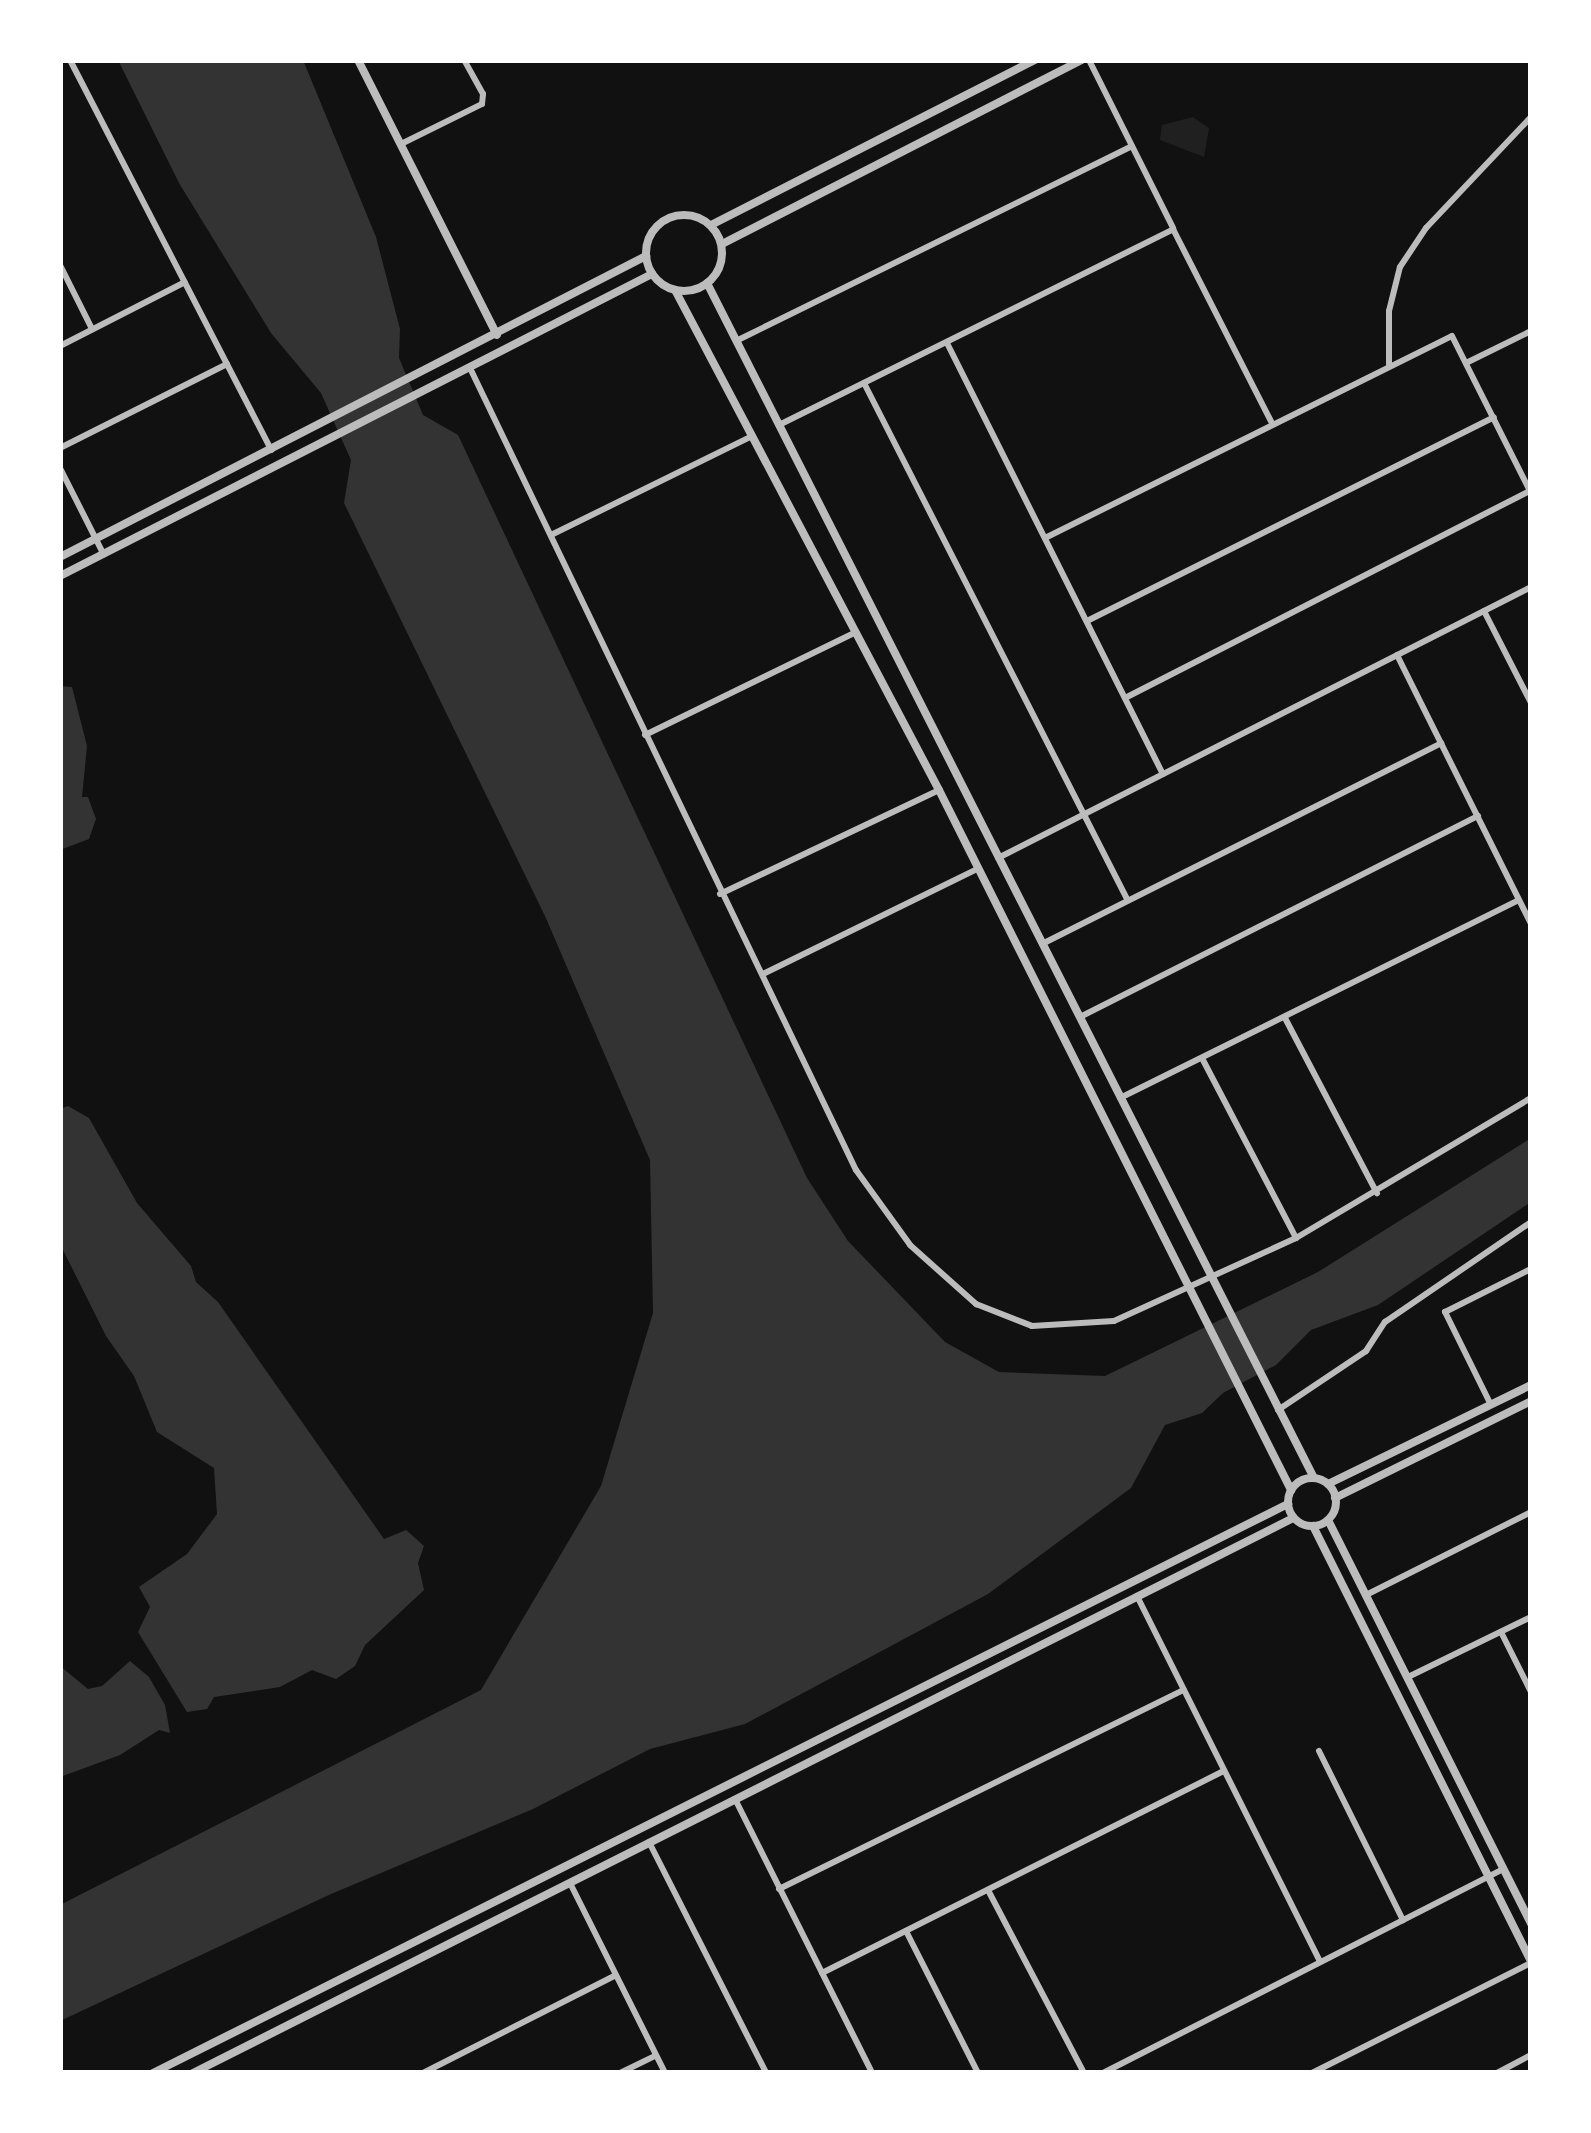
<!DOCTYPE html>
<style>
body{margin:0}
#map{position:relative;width:1591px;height:2133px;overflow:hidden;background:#111;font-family:"PT Sans Narrow",sans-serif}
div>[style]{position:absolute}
.green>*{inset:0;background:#202020}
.water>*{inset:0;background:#333}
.minor>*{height:6px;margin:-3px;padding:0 3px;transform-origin:3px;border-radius:3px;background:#bcbcbc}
.tertiary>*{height:8px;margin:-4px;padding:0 4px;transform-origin:4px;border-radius:4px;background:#bcbcbc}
.tertiary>.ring{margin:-4px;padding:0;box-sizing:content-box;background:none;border:8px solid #bcbcbc;border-radius:50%}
span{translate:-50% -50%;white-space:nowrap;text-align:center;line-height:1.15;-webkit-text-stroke:10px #fff;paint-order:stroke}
.frame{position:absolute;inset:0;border:63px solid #fff;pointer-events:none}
</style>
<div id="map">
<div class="green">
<div style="clip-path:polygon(1193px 117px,1209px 128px,1204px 157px,1160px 140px,1162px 125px)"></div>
</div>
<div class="water">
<div style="clip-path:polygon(118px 60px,303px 60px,376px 237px,400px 329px,399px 358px,423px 415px,458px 435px,807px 1178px,848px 1241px,945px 1342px,999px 1372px,1105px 1376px,1318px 1272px,1531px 1138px,1531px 1202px,1378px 1305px,1311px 1330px,1276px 1365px,1223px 1393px,1202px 1413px,1165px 1425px,1131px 1488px,988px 1594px,745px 1724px,650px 1749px,533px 1809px,331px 1894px,60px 2021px,60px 1905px,481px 1690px,601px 1486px,653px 1313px,650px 1160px,545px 916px,344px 503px,351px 460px,321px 393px,271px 333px,179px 183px)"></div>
<div style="clip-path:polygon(60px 686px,72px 687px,87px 746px,82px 797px,88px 797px,96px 819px,89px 839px,60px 850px)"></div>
<div style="clip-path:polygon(68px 1106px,89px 1118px,137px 1203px,191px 1266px,196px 1282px,218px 1302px,384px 1539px,406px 1530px,424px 1546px,418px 1563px,424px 1590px,365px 1645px,355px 1666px,336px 1679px,312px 1670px,280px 1687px,214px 1697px,207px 1709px,187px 1712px,138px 1632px,150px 1607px,139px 1587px,187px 1554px,217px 1514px,214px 1468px,157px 1432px,134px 1376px,106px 1336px,60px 1244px,60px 1109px)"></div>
<div style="clip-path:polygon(130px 1661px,149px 1677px,165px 1705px,170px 1733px,159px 1730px,120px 1755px,60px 1777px,60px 1666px,88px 1689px,102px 1686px)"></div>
</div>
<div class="minor">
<div style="left:70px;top:60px;width:439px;rotate:62.7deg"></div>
<div style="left:1089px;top:60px;width:188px;rotate:63.4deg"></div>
<div style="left:401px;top:144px;width:90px;rotate:-26.3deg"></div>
<div style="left:482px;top:104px;width:10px;rotate:-84deg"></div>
<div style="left:483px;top:94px;width:39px;rotate:-119deg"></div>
<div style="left:60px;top:265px;width:72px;rotate:63.4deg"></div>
<div style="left:736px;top:341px;width:441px;rotate:-26.2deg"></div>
<div style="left:947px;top:343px;width:482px;rotate:63.4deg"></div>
<div style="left:60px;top:346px;width:140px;rotate:-27.1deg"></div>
<div style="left:1466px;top:363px;width:72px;rotate:-26.2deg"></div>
<div style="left:1389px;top:364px;width:53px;rotate:-90deg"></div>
<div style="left:1389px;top:311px;width:45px;rotate:-76deg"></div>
<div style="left:1400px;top:267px;width:47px;rotate:-56.3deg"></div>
<div style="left:1426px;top:228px;width:153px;rotate:-46.6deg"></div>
<div style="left:470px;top:368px;width:890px;rotate:64.3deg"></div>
<div style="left:856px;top:1170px;width:92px;rotate:54.2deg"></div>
<div style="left:910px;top:1245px;width:89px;rotate:41.8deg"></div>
<div style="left:976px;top:1304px;width:60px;rotate:21.4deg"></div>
<div style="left:1032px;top:1326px;width:82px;rotate:-3.5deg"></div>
<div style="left:1114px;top:1321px;width:200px;rotate:-24.5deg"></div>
<div style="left:1296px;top:1238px;width:274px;rotate:-30.8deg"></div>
<div style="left:864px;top:383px;width:579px;rotate:62.99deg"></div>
<div style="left:779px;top:425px;width:440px;rotate:-26.4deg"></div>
<div style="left:1173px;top:229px;width:216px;rotate:63deg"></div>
<div style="left:60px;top:448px;width:187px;rotate:-26.7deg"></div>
<div style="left:60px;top:468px;width:97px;rotate:63.2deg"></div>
<div style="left:551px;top:535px;width:224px;rotate:-26.2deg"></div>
<div style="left:1045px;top:538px;width:454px;rotate:-26.4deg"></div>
<div style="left:1452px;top:336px;width:176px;rotate:63.3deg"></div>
<div style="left:1484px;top:611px;width:103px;rotate:62.9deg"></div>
<div style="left:1087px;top:621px;width:455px;rotate:-26.6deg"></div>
<div style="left:1397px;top:655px;width:301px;rotate:63.5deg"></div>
<div style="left:1125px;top:698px;width:455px;rotate:-27.1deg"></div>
<div style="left:645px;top:735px;width:235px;rotate:-26deg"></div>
<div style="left:998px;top:858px;width:598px;rotate:-26.95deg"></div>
<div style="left:720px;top:894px;width:242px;rotate:-25.4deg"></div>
<div style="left:1042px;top:944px;width:447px;rotate:-26.7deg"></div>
<div style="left:765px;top:973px;width:236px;rotate:-26.1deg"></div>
<div style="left:1080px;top:1017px;width:446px;rotate:-26.8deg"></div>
<div style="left:1285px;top:1018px;width:198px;rotate:62.3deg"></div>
<div style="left:1203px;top:1060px;width:201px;rotate:62.4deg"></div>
<div style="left:1120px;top:1098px;width:445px;rotate:-26.4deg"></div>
<div style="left:1491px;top:1405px;width:104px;rotate:-116.3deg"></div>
<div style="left:1445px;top:1312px;width:96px;rotate:-26.6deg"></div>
<div style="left:1278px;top:1410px;width:106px;rotate:-33.8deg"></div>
<div style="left:1366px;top:1351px;width:35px;rotate:-57deg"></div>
<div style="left:1385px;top:1322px;width:177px;rotate:-34.4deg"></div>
<div style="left:1366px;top:1595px;width:185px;rotate:-26.7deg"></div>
<div style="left:1137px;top:1596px;width:408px;rotate:63.4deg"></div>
<div style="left:1501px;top:1632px;width:67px;rotate:63.4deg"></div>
<div style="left:1408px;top:1677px;width:137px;rotate:-26deg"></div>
<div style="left:1319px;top:1751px;width:189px;rotate:63.6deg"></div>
<div style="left:735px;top:1799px;width:306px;rotate:63.4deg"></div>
<div style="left:649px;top:1842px;width:259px;rotate:63.1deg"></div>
<div style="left:570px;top:1883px;width:212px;rotate:63.4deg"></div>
<div style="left:779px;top:1889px;width:451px;rotate:-26.2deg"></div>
<div style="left:989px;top:1892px;width:204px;rotate:62.3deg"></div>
<div style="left:906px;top:1931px;width:159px;rotate:63.1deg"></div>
<div style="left:822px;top:1973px;width:449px;rotate:-26.7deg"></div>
<div style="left:423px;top:2073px;width:216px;rotate:-26.9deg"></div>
<div style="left:620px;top:2073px;width:39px;rotate:-26deg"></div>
<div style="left:1103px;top:2073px;width:449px;rotate:-27deg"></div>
<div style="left:1312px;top:2073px;width:245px;rotate:-26.7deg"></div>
<div style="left:1497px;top:2073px;width:38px;rotate:-28deg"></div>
</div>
<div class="tertiary">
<div style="left:358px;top:60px;width:308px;rotate:63.2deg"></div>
<div class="ring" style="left:646px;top:215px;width:68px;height:68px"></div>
<div style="left:711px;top:225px;width:364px;rotate:-27deg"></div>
<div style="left:722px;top:244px;width:404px;rotate:-27.1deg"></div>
<div style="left:707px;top:283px;width:1340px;rotate:63.07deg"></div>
<div style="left:675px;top:290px;width:565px;rotate:62.17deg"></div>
<div style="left:939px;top:790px;width:784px;rotate:63.3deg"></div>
<div style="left:60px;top:557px;width:659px;rotate:-27.19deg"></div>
<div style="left:60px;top:576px;width:665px;rotate:-27.03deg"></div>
<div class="ring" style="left:1288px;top:1478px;width:40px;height:40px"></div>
<div style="left:1328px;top:1484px;width:226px;rotate:-26deg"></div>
<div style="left:1335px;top:1498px;width:219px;rotate:-26.3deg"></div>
<div style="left:1328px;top:1520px;width:452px;rotate:63.3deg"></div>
<div style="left:1313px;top:1526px;width:487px;rotate:63.4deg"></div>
<div style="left:153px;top:2073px;width:1270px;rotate:-26.63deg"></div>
<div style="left:193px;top:2073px;width:1232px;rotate:-26.77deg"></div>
</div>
<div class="frame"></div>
</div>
